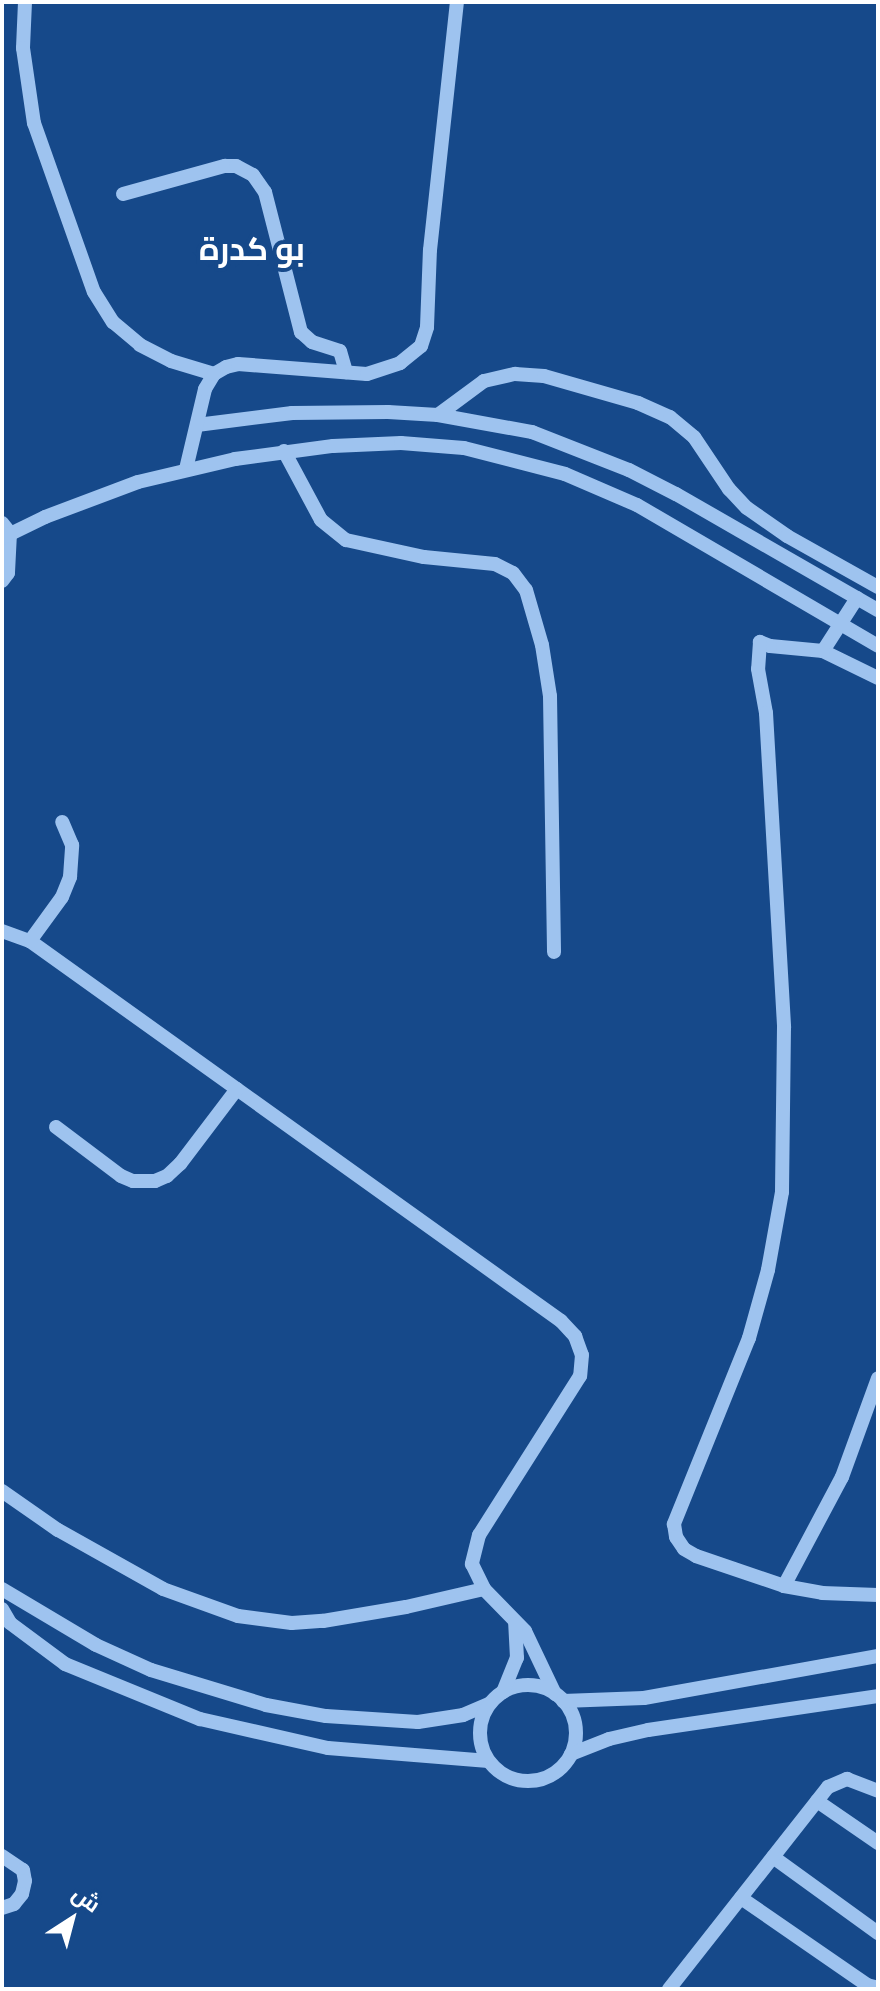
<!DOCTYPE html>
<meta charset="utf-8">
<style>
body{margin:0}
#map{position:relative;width:880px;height:1991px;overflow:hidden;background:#16498a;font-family:Cabin,Cairo,sans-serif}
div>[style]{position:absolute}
.minor>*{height:14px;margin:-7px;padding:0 7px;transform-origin:7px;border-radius:7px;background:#9ec3ef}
.minor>.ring{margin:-7px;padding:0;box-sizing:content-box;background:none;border:14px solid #9ec3ef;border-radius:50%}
span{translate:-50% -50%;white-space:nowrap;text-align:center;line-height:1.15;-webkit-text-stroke:8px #16498a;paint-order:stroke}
.district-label{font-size:32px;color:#fff;font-weight:700}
.frame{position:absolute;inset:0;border:4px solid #fff;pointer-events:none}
.north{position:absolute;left:32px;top:1879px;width:80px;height:80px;-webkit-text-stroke:6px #16498a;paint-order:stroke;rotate:36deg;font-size:22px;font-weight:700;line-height:32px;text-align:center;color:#fff}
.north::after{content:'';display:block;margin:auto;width:28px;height:36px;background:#fff;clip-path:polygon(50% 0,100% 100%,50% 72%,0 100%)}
</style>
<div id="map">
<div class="minor">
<div style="left:25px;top:2px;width:46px;rotate:92.5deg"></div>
<div style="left:23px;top:48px;width:76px;rotate:81.7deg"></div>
<div style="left:34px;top:123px;width:179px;rotate:70.5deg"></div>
<div style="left:94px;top:292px;width:36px;rotate:58deg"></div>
<div style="left:113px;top:322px;width:35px;rotate:40deg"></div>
<div style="left:140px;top:345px;width:35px;rotate:27deg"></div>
<div style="left:171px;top:361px;width:45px;rotate:16.8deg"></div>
<div style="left:123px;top:194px;width:106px;rotate:-15.4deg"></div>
<div style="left:225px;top:166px;width:11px"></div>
<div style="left:236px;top:166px;width:19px;rotate:28deg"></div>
<div style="left:253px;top:175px;width:21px;rotate:55deg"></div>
<div style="left:265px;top:192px;width:145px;rotate:75.6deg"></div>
<div style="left:301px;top:332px;width:15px;rotate:42deg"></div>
<div style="left:312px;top:342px;width:29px;rotate:18deg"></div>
<div style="left:340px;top:351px;width:22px;rotate:74deg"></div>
<div style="left:438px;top:415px;width:57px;rotate:-36.5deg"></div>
<div style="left:484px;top:381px;width:32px;rotate:-13deg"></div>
<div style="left:515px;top:374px;width:29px;rotate:4deg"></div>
<div style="left:544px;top:376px;width:98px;rotate:16deg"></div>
<div style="left:638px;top:403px;width:35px;rotate:24deg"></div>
<div style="left:670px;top:417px;width:31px;rotate:40deg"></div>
<div style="left:694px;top:437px;width:63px;rotate:56.1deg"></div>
<div style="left:729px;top:489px;width:26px;rotate:47deg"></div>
<div style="left:747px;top:508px;width:49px;rotate:35deg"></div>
<div style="left:787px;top:536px;width:104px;rotate:29.3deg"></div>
<div style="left:197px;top:425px;width:96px;rotate:-7.2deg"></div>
<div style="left:292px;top:413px;width:96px;rotate:-0.6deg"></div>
<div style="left:388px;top:412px;width:50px;rotate:3.4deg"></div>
<div style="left:438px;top:415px;width:96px;rotate:10.3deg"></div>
<div style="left:532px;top:432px;width:104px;rotate:21.4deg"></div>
<div style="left:629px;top:470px;width:53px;rotate:27.1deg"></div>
<div style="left:676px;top:494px;width:233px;rotate:29.9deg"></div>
<div style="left:284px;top:451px;width:78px;rotate:61.8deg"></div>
<div style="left:321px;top:520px;width:32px;rotate:39deg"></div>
<div style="left:346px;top:540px;width:80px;rotate:12.3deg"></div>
<div style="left:424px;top:557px;width:71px;rotate:5.6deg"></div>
<div style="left:495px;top:564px;width:20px;rotate:27deg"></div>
<div style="left:513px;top:573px;width:21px;rotate:53deg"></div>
<div style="left:526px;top:590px;width:57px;rotate:73.8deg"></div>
<div style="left:542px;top:645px;width:52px;rotate:81.1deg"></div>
<div style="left:550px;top:696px;width:256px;rotate:89.1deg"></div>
<div style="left:186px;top:469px;width:82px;rotate:-76.6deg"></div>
<div style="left:205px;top:389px;width:17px;rotate:-59deg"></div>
<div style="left:214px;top:374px;width:14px;rotate:-30deg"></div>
<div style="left:226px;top:367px;width:12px;rotate:-14deg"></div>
<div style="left:238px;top:364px;width:129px;rotate:4.4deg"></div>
<div style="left:367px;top:374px;width:35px;rotate:-18deg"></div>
<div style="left:400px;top:363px;width:27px;rotate:-39deg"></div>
<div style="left:421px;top:346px;width:20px;rotate:-72deg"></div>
<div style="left:427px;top:327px;width:77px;rotate:-87.8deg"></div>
<div style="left:430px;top:250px;width:249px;rotate:-83.8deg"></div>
<div style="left:2px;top:523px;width:13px;rotate:51deg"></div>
<div style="left:10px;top:533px;width:40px;rotate:92.9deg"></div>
<div style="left:8px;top:573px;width:10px;rotate:127deg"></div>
<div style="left:2px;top:538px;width:48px;rotate:-26deg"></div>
<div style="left:45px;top:517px;width:99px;rotate:-20.6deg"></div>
<div style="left:138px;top:482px;width:100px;rotate:-13.3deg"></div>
<div style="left:235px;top:459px;width:99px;rotate:-7.6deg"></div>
<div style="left:333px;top:446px;width:68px;rotate:-2.5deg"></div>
<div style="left:401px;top:443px;width:63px;rotate:4.5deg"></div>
<div style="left:464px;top:448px;width:104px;rotate:14.4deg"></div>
<div style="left:565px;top:474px;width:78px;rotate:23.3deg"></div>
<div style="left:637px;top:505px;width:279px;rotate:30.3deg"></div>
<div style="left:823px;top:651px;width:63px;rotate:-57.3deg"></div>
<div style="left:878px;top:678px;width:61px;rotate:-153.9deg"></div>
<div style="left:823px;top:651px;width:53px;rotate:-174.6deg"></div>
<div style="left:770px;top:646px;width:11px;rotate:-158deg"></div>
<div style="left:760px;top:642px;width:27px;rotate:94deg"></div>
<div style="left:758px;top:669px;width:45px;rotate:79.7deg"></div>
<div style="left:766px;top:713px;width:315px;rotate:86.7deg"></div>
<div style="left:784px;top:1027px;width:165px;rotate:90.7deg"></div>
<div style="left:782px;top:1192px;width:79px;rotate:100.2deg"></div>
<div style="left:768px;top:1270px;width:71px;rotate:105.6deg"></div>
<div style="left:749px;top:1338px;width:201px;rotate:112deg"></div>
<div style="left:674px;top:1524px;width:13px;rotate:81deg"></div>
<div style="left:676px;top:1537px;width:14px;rotate:56deg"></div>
<div style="left:684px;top:1549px;width:14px;rotate:30deg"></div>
<div style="left:696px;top:1556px;width:93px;rotate:18.8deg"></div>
<div style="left:784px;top:1586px;width:39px;rotate:10deg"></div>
<div style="left:822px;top:1593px;width:56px;rotate:2deg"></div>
<div style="left:2px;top:931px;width:30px;rotate:20deg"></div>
<div style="left:30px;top:941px;width:653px;rotate:35.59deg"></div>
<div style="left:561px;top:1321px;width:21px;rotate:47deg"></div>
<div style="left:575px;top:1336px;width:20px;rotate:70deg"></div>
<div style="left:582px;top:1355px;width:21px;rotate:95deg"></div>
<div style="left:580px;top:1376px;width:188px;rotate:122.4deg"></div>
<div style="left:479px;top:1535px;width:30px;rotate:104deg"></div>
<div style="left:472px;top:1564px;width:28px;rotate:64deg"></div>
<div style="left:484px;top:1589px;width:59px;rotate:45.7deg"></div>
<div style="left:525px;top:1631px;width:70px;rotate:64.5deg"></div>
<div style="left:30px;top:941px;width:54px;rotate:-54deg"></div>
<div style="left:62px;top:897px;width:22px;rotate:-68deg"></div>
<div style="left:70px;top:877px;width:32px;rotate:-86deg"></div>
<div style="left:72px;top:845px;width:25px;rotate:-113deg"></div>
<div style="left:56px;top:1127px;width:81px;rotate:37deg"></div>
<div style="left:121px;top:1176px;width:13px;rotate:23deg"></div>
<div style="left:133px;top:1181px;width:22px"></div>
<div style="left:155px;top:1181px;width:13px;rotate:-23deg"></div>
<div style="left:167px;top:1176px;width:18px;rotate:-43deg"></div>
<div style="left:180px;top:1164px;width:94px;rotate:-52.8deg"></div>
<div style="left:2px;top:1491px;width:68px;rotate:34.9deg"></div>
<div style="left:58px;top:1530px;width:120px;rotate:29.3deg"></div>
<div style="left:163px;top:1589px;width:80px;rotate:19.8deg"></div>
<div style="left:238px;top:1616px;width:54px;rotate:7.4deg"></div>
<div style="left:292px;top:1623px;width:31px;rotate:-4deg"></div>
<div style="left:323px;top:1621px;width:84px;rotate:-9.6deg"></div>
<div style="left:406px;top:1607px;width:80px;rotate:-13deg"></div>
<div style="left:784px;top:1586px;width:123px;rotate:-62deg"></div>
<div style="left:842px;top:1477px;width:105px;rotate:-70deg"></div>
<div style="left:2px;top:1589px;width:109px;rotate:30.8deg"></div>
<div style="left:96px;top:1645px;width:60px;rotate:24.4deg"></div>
<div style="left:151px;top:1670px;width:120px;rotate:16.9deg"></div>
<div style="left:266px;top:1705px;width:61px;rotate:10.4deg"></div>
<div style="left:326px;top:1716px;width:92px;rotate:3.7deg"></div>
<div style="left:418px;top:1722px;width:46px;rotate:-8.8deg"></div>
<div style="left:463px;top:1715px;width:28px;rotate:-23deg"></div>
<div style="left:2px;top:1609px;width:16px;rotate:60deg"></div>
<div style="left:10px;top:1623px;width:69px;rotate:36.7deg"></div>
<div style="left:65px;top:1664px;width:146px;rotate:22.2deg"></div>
<div style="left:200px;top:1719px;width:131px;rotate:12.8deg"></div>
<div style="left:328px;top:1748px;width:161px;rotate:4.6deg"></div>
<div class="ring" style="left:480px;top:1685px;width:82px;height:82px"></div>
<div style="left:503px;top:1692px;width:37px;rotate:-68deg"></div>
<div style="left:517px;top:1658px;width:34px;rotate:-93deg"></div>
<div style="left:563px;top:1701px;width:81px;rotate:-2.1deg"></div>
<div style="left:644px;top:1698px;width:238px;rotate:-10.2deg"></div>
<div style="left:571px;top:1754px;width:41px;rotate:-21.5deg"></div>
<div style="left:609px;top:1739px;width:40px;rotate:-13deg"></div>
<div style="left:648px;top:1730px;width:232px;rotate:-8.4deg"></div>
<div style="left:817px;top:1801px;width:74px;rotate:34.5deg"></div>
<div style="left:2px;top:1856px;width:25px;rotate:34deg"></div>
<div style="left:23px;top:1870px;width:11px;rotate:80deg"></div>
<div style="left:25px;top:1881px;width:13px;rotate:103deg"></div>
<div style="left:22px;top:1894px;width:13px;rotate:129deg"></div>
<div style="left:14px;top:1904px;width:13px;rotate:162deg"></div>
<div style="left:773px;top:1857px;width:130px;rotate:35.9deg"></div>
<div style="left:741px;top:1898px;width:153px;rotate:34.6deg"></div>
<div style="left:867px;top:1985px;width:11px;rotate:15deg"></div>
<div style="left:669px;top:1989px;width:257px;rotate:-51.8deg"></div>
<div style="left:828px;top:1787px;width:21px;rotate:-23deg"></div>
<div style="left:847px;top:1779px;width:33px;rotate:21deg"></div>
</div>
<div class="district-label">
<span style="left:252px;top:249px">بو كدرة</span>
</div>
<div class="frame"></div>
<div class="north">ش</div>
</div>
